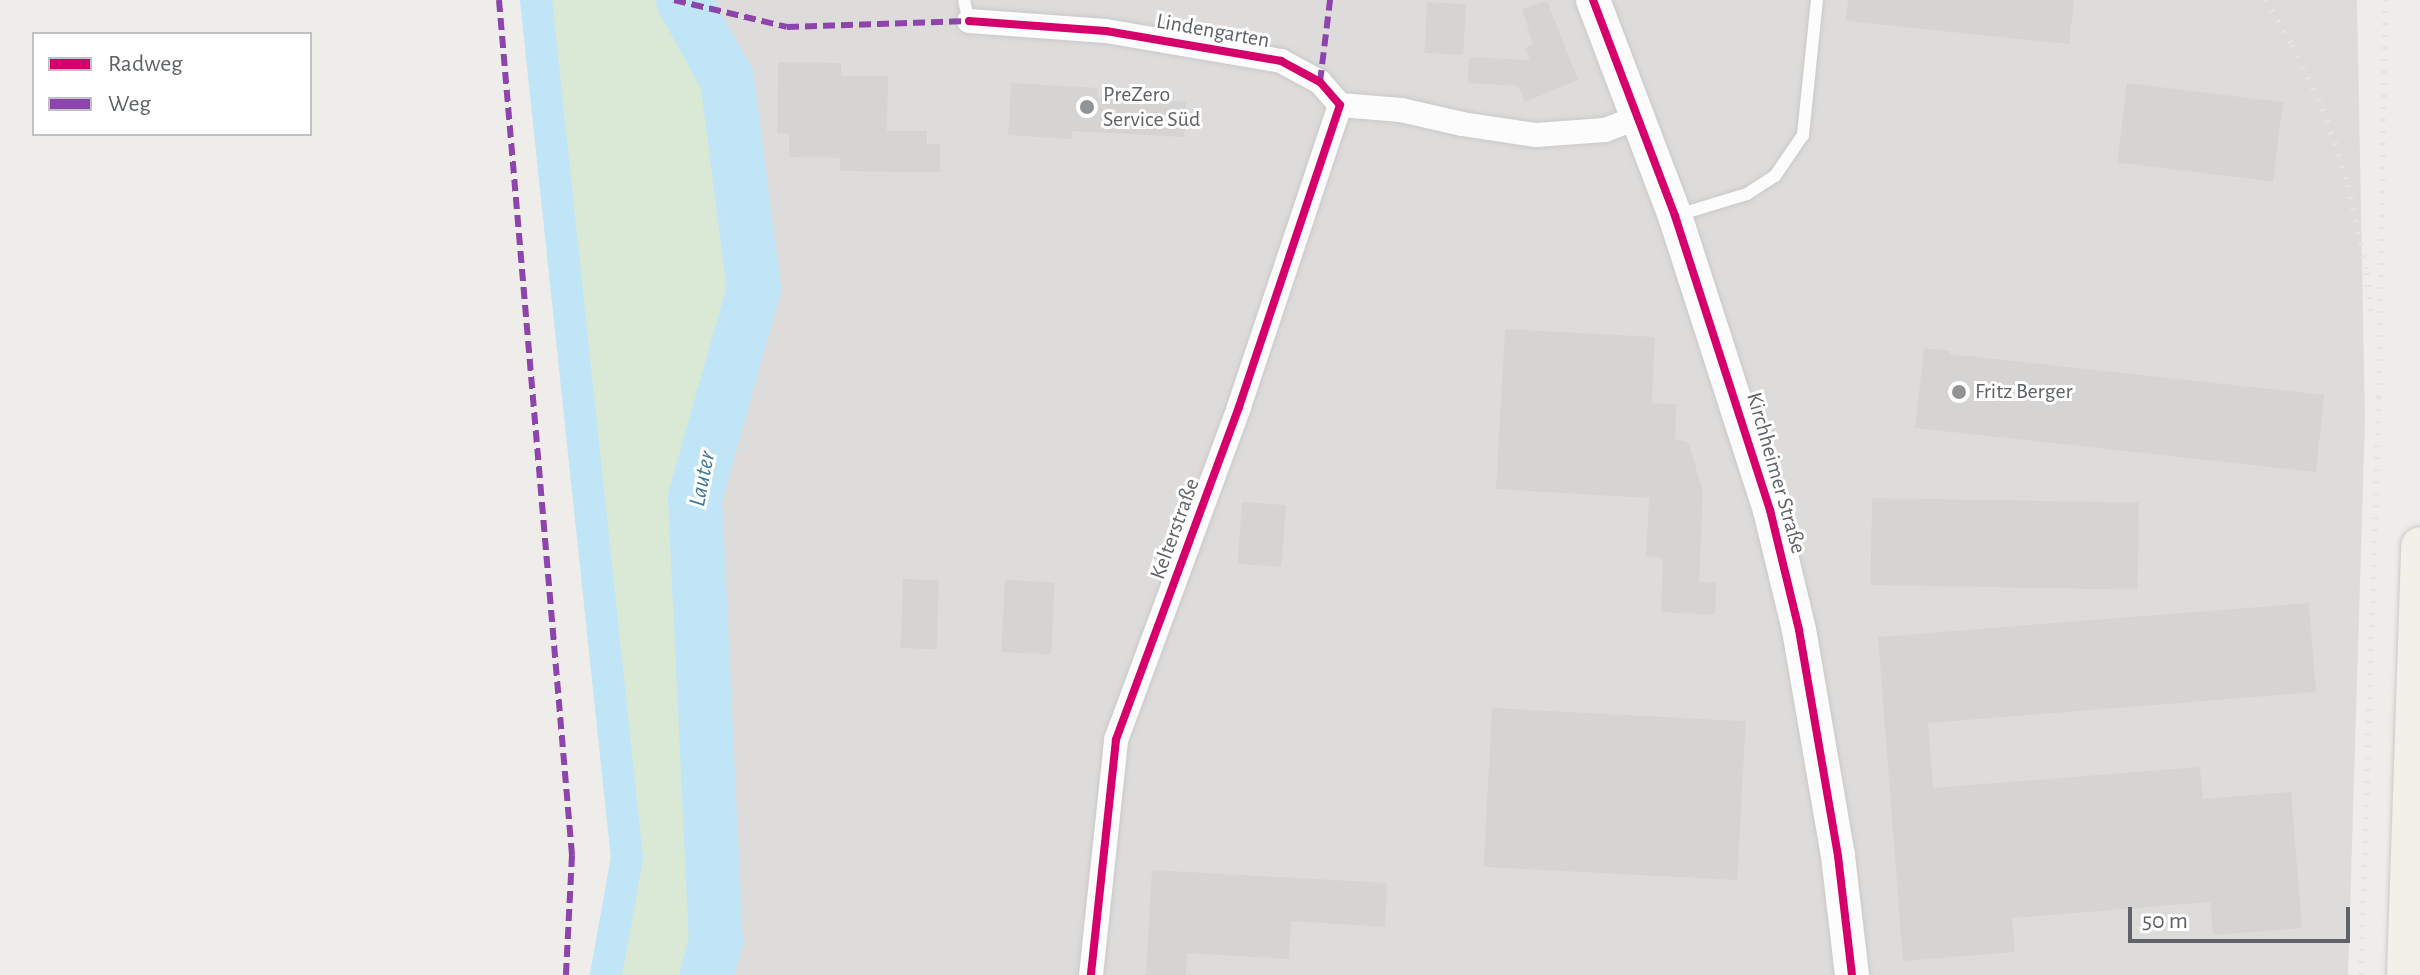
<!DOCTYPE html>
<meta charset="utf-8">
<style>
body{margin:0}
#map{position:relative;width:2420px;height:975px;overflow:hidden;background:#eeedea;font-family:"Alegreya Sans",sans-serif}
div>[style]{position:absolute}
.industrial>*{inset:0;background:#dedcda}
.green>*{inset:0;background:#dae9d6}
.canal>*{height:32px;margin:-16px;padding:0 16px;transform-origin:16px;border-radius:16px;background:#c0e5f7}
.river>*{height:54px;margin:-27px;padding:0 27px;transform-origin:27px;border-radius:27px;background:#c0e5f7}
.building>*{inset:0;background:#d5d4d3;transform-origin:0 0}
.roads{filter:drop-shadow(0 0 2px #c9c9c9) drop-shadow(0 0 2px #c9c9c9)}
.lane>*{height:12px;margin:-6px;padding:0 6px;transform-origin:6px;border-radius:6px;background:#fcfcfc}
.street>*{height:24px;margin:-12px;padding:0 12px;transform-origin:12px;border-radius:12px;background:#fcfcfc}
.secondary>*{height:34px;margin:-17px;padding:0 17px;transform-origin:17px;border-radius:17px;background:#fcfcfc}
.primary>*{height:38px;margin:-19px;padding:0 19px;transform-origin:19px;border-radius:19px;background:#f3f0ea}
.rail>*{height:6px;margin-top:-3px;transform-origin:0;background:repeating-linear-gradient(90deg,#e4e4e3 0 2px,transparent 0 12px)}
.quiet>*{height:6px;margin-top:-3px;transform-origin:0;background:repeating-linear-gradient(90deg,#8e44ad 0 12px,transparent 0 18px)}
.cycleway>*{height:8px;margin:-4px;padding:0 4px;transform-origin:4px;border-radius:4px;background:#d6006c}
.dots>*{width:22px;height:22px;translate:-50% -50%;box-sizing:border-box;border:4px solid #fff;border-radius:50%}
span{translate:-50% -50%;white-space:nowrap;text-align:center;line-height:1.15;-webkit-text-stroke:6px #fff;paint-order:stroke}
.street-label{font-size:22px;color:#5f6367}
.poi-label{font-size:22px;color:#5f6367}
.left{translate:0 -50%;text-align:left}
.water-label{font-size:24px;color:#42779d;font-style:italic}
.legend{position:absolute;left:32px;top:32px;width:280px;height:104px;box-sizing:border-box;background:#fff;border:2px solid #bfc1c2;margin:0;padding:10px 14px;list-style:none;font-size:24px;color:#5f6367}
.legend li{display:flex;align-items:center;gap:16px;height:40px}
.legend b{width:40px;border:2px solid #bfc1c2}
.scale{position:absolute;left:2128px;top:907px;width:222px;height:36px;box-sizing:border-box;border:4px solid #5f6367;border-top:0;padding-left:10px;font-size:24px;line-height:28px;white-space:nowrap;color:#5f6367;-webkit-text-stroke:6px #fff;paint-order:stroke}
</style>
<div id="map">
<div class="industrial">
<div style="clip-path:polygon(699px 0,2357px 0,2365px 419px,2348px 975px,719px 975px,729px 939px,708px 502px,770px 287px)"></div>
</div>
<div class="green">
<div style="clip-path:polygon(523px 0,699px 0,740px 72px,770px 287px,708px 502px,729px 939px,719px 975px,593px 975px,614px 858px)"></div>
</div>
<div class="canal">
<div style="left:536px;top:0;width:863px;rotate:83.95deg"></div>
<div style="left:627px;top:858px;width:119px;rotate:100.2deg"></div>
</div>
<div class="river">
<div style="left:683px;top:0;width:90px;rotate:60.9deg"></div>
<div style="left:727px;top:79px;width:212px;rotate:82.7deg"></div>
<div style="left:754px;top:289px;width:217px;rotate:105.8deg"></div>
<div style="left:695px;top:498px;width:443px;rotate:87.3deg"></div>
<div style="left:716px;top:941px;width:35px;rotate:105deg"></div>
</div>
<div class="building">
<div style="clip-path:polygon(1848px 0,2074px 0,2069px 44px,1846px 21px)"></div>
<div style="clip-path:polygon(1547px 1px,1578px 80px,1525px 102px,1518px 86px,1468px 83px,1469px 57px,1530px 60px,1525px 48px,1533px 44px,1522px 9px)"></div>
<div style="left:1427px;top:2px;width:39px;height:51px;rotate:3deg"></div>
<div style="clip-path:polygon(778px 62px,841px 63px,841px 76px,888px 76px,887px 131px,927px 131px,927px 144px,940px 144px,940px 172px,840px 171px,840px 158px,789px 157px,789px 134px,777px 133px)"></div>
<div style="clip-path:polygon(1011px 83px,1098px 88px,1097px 97px,1186px 102px,1184px 137px,1072px 131px,1072px 139px,1008px 135px)"></div>
<div style="left:2127px;top:83px;width:157px;height:80px;rotate:7deg"></div>
<div style="clip-path:polygon(1505px 329px,1655px 337px,1652px 403px,1676px 404px,1675px 439px,1688px 442px,1703px 491px,1699px 582px,1716px 583px,1715px 615px,1661px 612px,1663px 558px,1646px 557px,1649px 498px,1496px 489px)"></div>
<div style="clip-path:polygon(1924px 348px,1950px 351px,1950px 354px,2324px 395px,2316px 472px,1915px 428px)"></div>
<div style="left:1872px;top:498px;width:267px;height:87px;rotate:1deg"></div>
<div style="left:1242px;top:502px;width:44px;height:62px;rotate:4deg"></div>
<div style="left:903px;top:579px;width:36px;height:69px;rotate:2deg"></div>
<div style="left:1005px;top:580px;width:50px;height:72px;rotate:3deg"></div>
<div style="clip-path:polygon(2309px 603px,2316px 692px,1928px 723px,1933px 788px,2200px 767px,2203px 799px,2291px 792px,2302px 928px,2213px 935px,2210px 902px,2012px 918px,2015px 952px,1903px 961px,1878px 637px)"></div>
<div style="left:1492px;top:708px;width:254px;height:159px;rotate:3deg"></div>
<div style="clip-path:polygon(1152px 870px,1387px 883px,1385px 927px,1291px 921px,1289px 959px,1187px 953px,1186px 975px,1146px 975px)"></div>
</div>
<div class="roads">
<div class="lane">
<div style="left:964px;top:0;width:22px;rotate:77deg"></div>
<div style="left:1678px;top:215px;width:72px;rotate:-16.9deg"></div>
<div style="left:1747px;top:194px;width:33px;rotate:-33deg"></div>
<div style="left:1775px;top:176px;width:50px;rotate:-55.7deg"></div>
<div style="left:1803px;top:135px;width:136px;rotate:-84.1deg"></div>
</div>
<div class="street">
<div style="left:969px;top:21px;width:137px;rotate:4.2deg"></div>
<div style="left:1106px;top:31px;width:178px;rotate:9.7deg"></div>
<div style="left:1281px;top:61px;width:44px;rotate:28.3deg"></div>
<div style="left:1320px;top:82px;width:30px;rotate:49deg"></div>
<div style="left:1340px;top:105px;width:61px;rotate:4.7deg"></div>
<div style="left:1401px;top:110px;width:63px;rotate:12.9deg"></div>
<div style="left:1462px;top:124px;width:75px;rotate:8.5deg"></div>
<div style="left:1536px;top:135px;width:69px;rotate:-4.1deg"></div>
<div style="left:1605px;top:130px;width:36px;rotate:-21deg"></div>
<div style="left:1091px;top:975px;width:236px;rotate:-83.9deg"></div>
<div style="left:1116px;top:740px;width:355px;rotate:-69.7deg"></div>
<div style="left:1239px;top:407px;width:318px;rotate:-71.5deg"></div>
</div>
<div class="secondary">
<div style="left:1593px;top:0;width:231px;rotate:69.2deg"></div>
<div style="left:1675px;top:216px;width:309px;rotate:72.1deg"></div>
<div style="left:1770px;top:510px;width:123px;rotate:76.4deg"></div>
<div style="left:1799px;top:630px;width:229px;rotate:80.2deg"></div>
<div style="left:1838px;top:856px;width:120px;rotate:83.3deg"></div>
</div>
<div class="primary">
<div style="left:2406px;top:975px;width:429px;rotate:-88.1deg"></div>
</div>
</div>
<div class="rail">
<div style="left:2265px;top:0;width:52px;rotate:59deg"></div>
<div style="left:2292px;top:45px;width:71px;rotate:64.2deg"></div>
<div style="left:2323px;top:109px;width:80px;rotate:71.8deg"></div>
<div style="left:2348px;top:185px;width:90px;rotate:77.8deg"></div>
<div style="left:2367px;top:273px;width:42px;rotate:84.6deg"></div>
<div style="left:2361px;top:975px;width:578px;rotate:-88.22deg"></div>
<div style="left:2379px;top:397px;width:397px;rotate:-89.1deg"></div>
</div>
<div class="quiet">
<div style="left:499px;top:0;width:858px;rotate:85.12deg"></div>
<div style="left:572px;top:855px;width:120px;rotate:92.9deg"></div>
<div style="left:674px;top:0;width:116px;rotate:13.4deg"></div>
<div style="left:787px;top:27px;width:182px;rotate:-1.9deg"></div>
<div style="left:1320px;top:82px;width:83px;rotate:-83deg"></div>
</div>
<div class="cycleway">
<div style="left:1593px;top:0;width:231px;rotate:69.2deg"></div>
<div style="left:1675px;top:216px;width:309px;rotate:72.1deg"></div>
<div style="left:1770px;top:510px;width:123px;rotate:76.4deg"></div>
<div style="left:1799px;top:630px;width:229px;rotate:80.2deg"></div>
<div style="left:1838px;top:856px;width:120px;rotate:83.3deg"></div>
<div style="left:969px;top:21px;width:137px;rotate:4.2deg"></div>
<div style="left:1106px;top:31px;width:178px;rotate:9.7deg"></div>
<div style="left:1281px;top:61px;width:44px;rotate:28.3deg"></div>
<div style="left:1320px;top:82px;width:30px;rotate:49deg"></div>
<div style="left:1340px;top:105px;width:318px;rotate:108.5deg"></div>
<div style="left:1239px;top:407px;width:355px;rotate:110.3deg"></div>
<div style="left:1116px;top:740px;width:236px;rotate:96.1deg"></div>
</div>
<div class="dots">
<div style="left:1087px;top:107px;background:#919395"></div>
<div style="left:1959px;top:392px;background:#919395"></div>
</div>
<div class="street-label">
<span style="left:1213px;top:31px;rotate:10deg">Lindengarten</span>
<span style="left:1776px;top:473px;rotate:74deg">Kirchheimer Straße</span>
<span style="left:1175px;top:529px;rotate:-70deg">Kelterstraße</span>
</div>
<div class="poi-label">
<span class="left" style="left:1103px;top:107px">PreZero<br>Service Süd</span>
<span class="left" style="left:1975px;top:392px">Fritz Berger</span>
</div>
<div class="water-label">
<span style="left:703px;top:479px;rotate:-79deg">Lauter</span>
</div>
<ul class="legend">
<li><b style="height:10px;background:#d6006c"></b>Radweg</li>
<li><b style="height:10px;background:#8e44ad"></b>Weg</li>
</ul>
<div class="scale">50 m</div>
</div>
